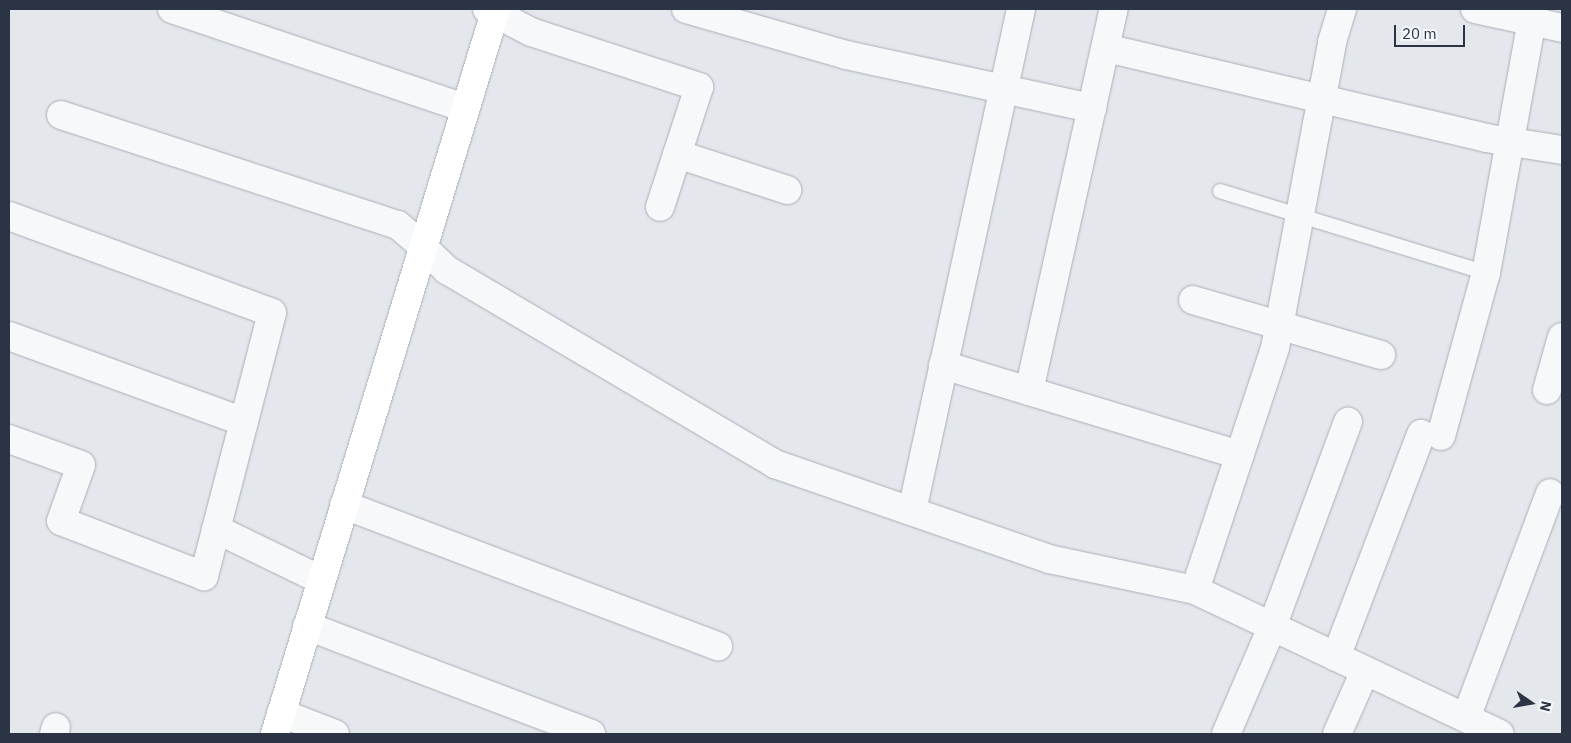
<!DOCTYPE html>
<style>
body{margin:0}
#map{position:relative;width:1571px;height:743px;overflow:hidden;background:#e4e7ec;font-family:"IBM Plex Sans",sans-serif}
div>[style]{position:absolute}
.roads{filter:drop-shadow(0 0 1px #a9aeb7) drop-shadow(0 0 1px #a9aeb7)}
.service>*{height:14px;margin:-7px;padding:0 7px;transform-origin:7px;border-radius:7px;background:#f7f8fa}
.minor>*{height:28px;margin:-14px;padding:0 14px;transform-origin:14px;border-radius:14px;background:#f7f8fa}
.tertiary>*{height:28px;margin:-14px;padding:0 14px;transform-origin:14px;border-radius:14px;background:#f7f8fa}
.secondary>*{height:28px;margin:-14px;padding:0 14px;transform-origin:14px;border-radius:14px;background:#fff}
span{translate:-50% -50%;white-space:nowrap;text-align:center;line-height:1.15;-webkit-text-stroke:4px #f4f6f9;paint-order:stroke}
.frame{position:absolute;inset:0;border:10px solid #2b3445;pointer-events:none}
.north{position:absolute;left:1506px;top:678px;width:50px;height:50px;-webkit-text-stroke:4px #f4f6f9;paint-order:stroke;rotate:103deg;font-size:14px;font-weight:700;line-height:20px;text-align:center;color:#2b3445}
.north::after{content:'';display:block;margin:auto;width:18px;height:22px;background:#2b3445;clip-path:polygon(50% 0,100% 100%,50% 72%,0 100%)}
.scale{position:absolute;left:1394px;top:25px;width:71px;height:22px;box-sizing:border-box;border:2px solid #2b3445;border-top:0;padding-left:6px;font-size:15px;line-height:18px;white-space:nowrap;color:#2b3445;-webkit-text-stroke:4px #f4f6f9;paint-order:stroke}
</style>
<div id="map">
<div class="roads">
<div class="service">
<div style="left:1220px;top:191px;width:278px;rotate:17.1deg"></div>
</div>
<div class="minor">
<div style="left:172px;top:9px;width:309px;rotate:18.7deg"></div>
<div style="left:487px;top:9px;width:50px;rotate:27.6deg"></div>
<div style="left:531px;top:32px;width:177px;rotate:18.1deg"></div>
<div style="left:699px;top:87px;width:126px;rotate:108deg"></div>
<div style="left:686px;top:9px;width:166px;rotate:16deg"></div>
<div style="left:846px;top:55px;width:252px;rotate:12.2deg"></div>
<div style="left:1475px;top:9px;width:89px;rotate:12.3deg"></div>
<div style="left:1106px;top:48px;width:391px;rotate:13.3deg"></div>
<div style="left:1486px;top:138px;width:77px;rotate:9deg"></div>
<div style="left:61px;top:115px;width:354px;rotate:18.1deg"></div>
<div style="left:398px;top:225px;width:32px;rotate:41deg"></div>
<div style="left:677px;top:154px;width:116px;rotate:18.1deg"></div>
<div style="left:9px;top:216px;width:280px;rotate:20.2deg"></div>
<div style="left:272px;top:313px;width:272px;rotate:104.5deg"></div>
<div style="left:204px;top:576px;width:153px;rotate:-159deg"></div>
<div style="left:61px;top:521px;width:59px;rotate:-70.3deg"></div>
<div style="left:81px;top:465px;width:77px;rotate:-160.1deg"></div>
<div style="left:1193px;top:300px;width:196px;rotate:16.3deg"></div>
<div style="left:9px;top:336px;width:250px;rotate:20.1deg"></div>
<div style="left:943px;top:365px;width:310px;rotate:16.9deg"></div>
<div style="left:1547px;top:390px;width:55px;rotate:-74.2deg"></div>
<div style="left:1029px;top:391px;width:391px;rotate:-77.5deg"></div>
<div style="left:1441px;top:436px;width:169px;rotate:-74.6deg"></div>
<div style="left:1486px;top:273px;width:268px;rotate:-79.7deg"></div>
<div style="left:344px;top:505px;width:400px;rotate:20.7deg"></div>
<div style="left:912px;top:511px;width:514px;rotate:-77.75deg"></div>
<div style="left:216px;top:529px;width:117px;rotate:25.9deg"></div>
<div style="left:1195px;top:590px;width:255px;rotate:-71.7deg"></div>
<div style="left:1275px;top:348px;width:311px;rotate:-79.4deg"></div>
<div style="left:1332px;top:42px;width:34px;rotate:-73deg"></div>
<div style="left:307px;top:626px;width:304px;rotate:20.8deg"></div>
<div style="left:1336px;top:657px;width:239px;rotate:-69.1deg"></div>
<div style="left:281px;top:713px;width:58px;rotate:21.3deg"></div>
<div style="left:1466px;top:718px;width:240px;rotate:-69.5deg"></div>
<div style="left:54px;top:734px;width:7px;rotate:-74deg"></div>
<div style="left:1226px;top:734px;width:116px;rotate:-66.7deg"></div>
<div style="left:1272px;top:627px;width:219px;rotate:-69.7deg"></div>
<div style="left:1337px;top:734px;width:69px;rotate:-66deg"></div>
</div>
<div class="tertiary">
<div style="left:422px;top:246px;width:35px;rotate:44deg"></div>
<div style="left:447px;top:270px;width:381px;rotate:30.6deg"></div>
<div style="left:775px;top:464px;width:290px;rotate:19.1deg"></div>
<div style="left:1049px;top:559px;width:149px;rotate:12deg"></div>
<div style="left:1195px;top:590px;width:337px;rotate:25.3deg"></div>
</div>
<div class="secondary">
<div style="left:275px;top:734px;width:758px;rotate:-73.05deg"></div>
</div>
</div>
<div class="frame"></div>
<div class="north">N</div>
<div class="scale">20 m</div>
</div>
